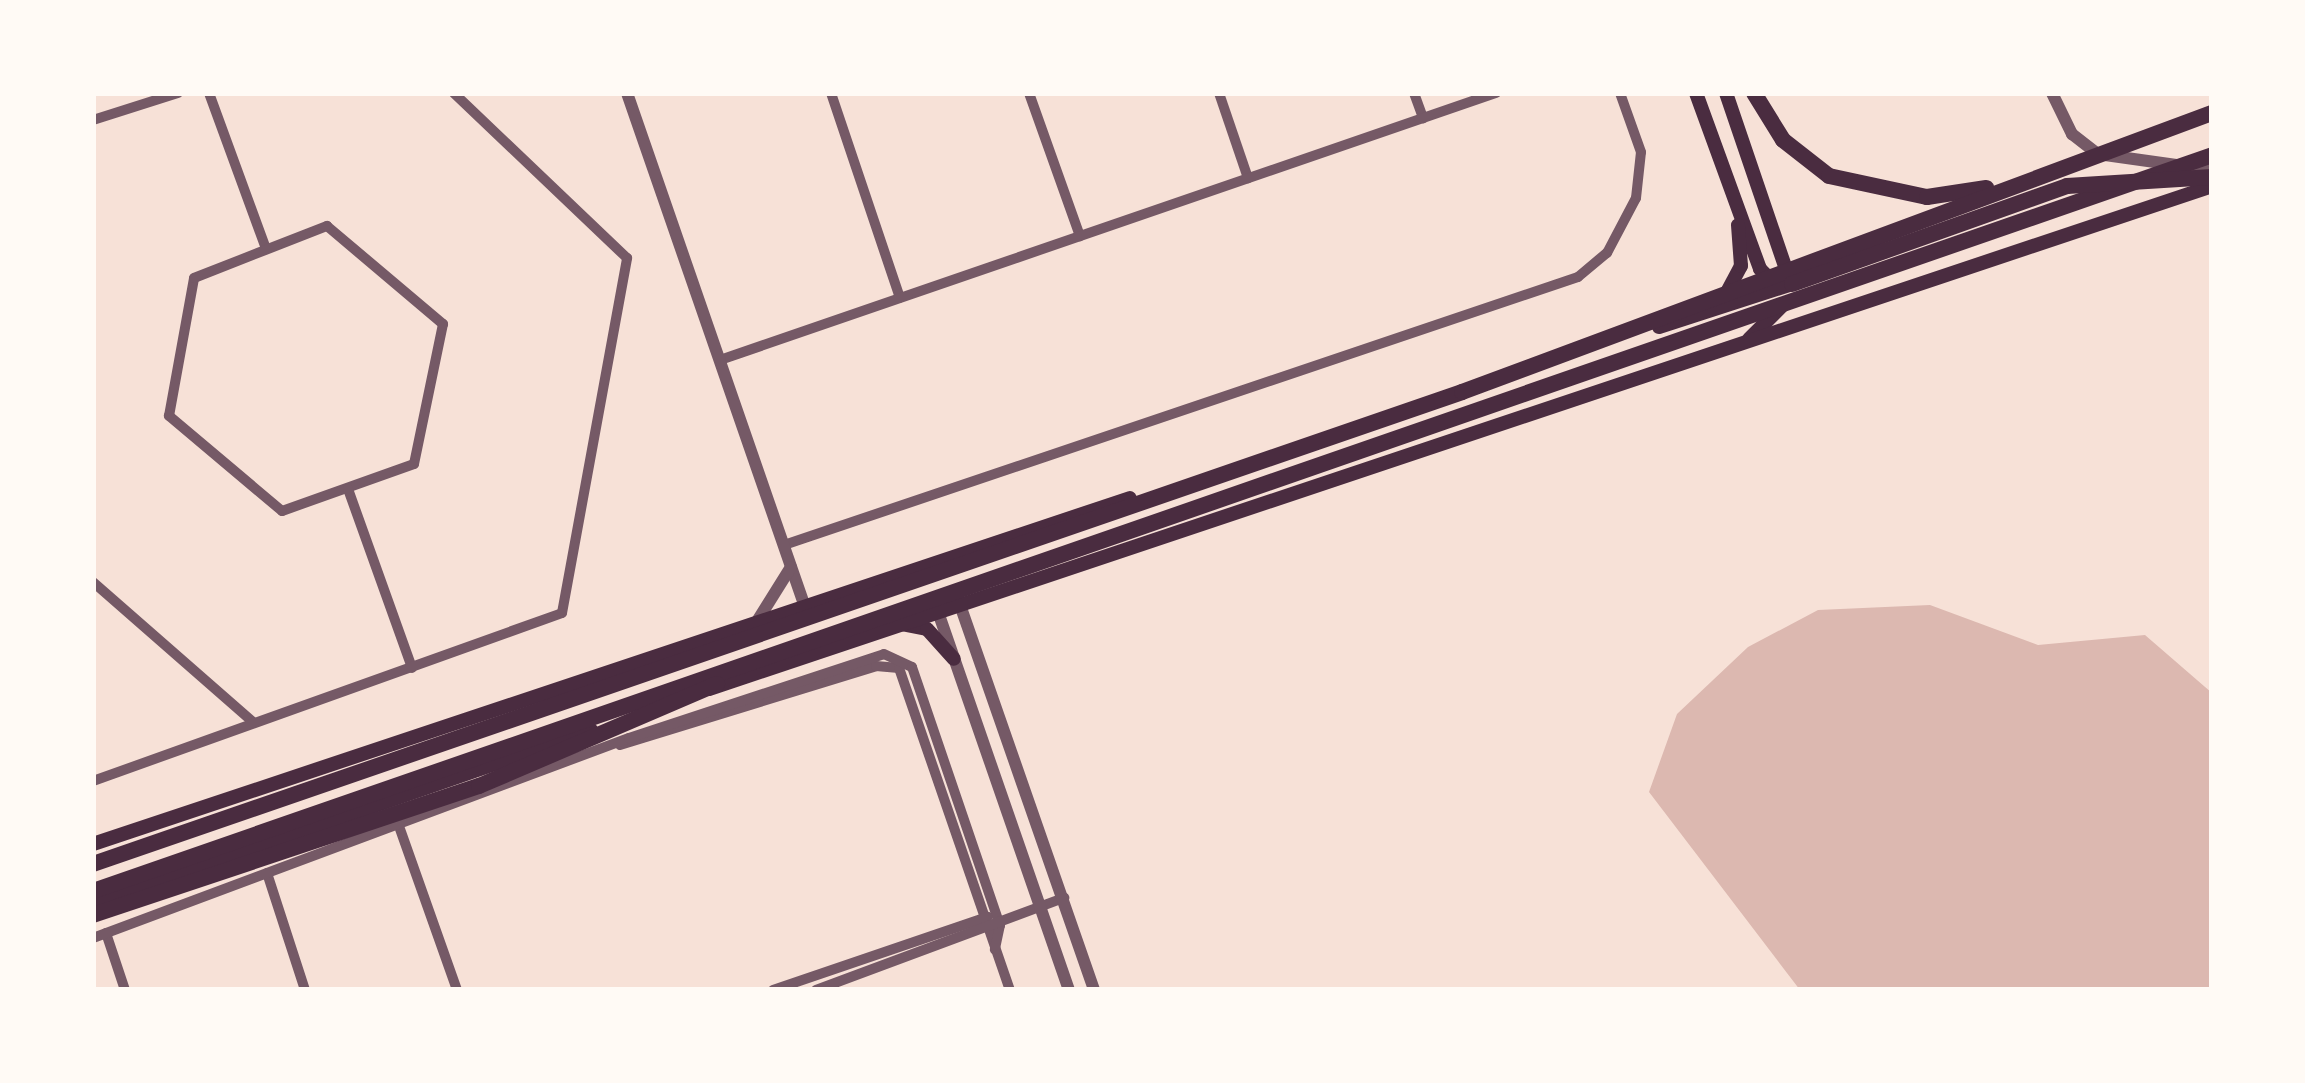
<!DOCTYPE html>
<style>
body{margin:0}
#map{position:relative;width:2305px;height:1083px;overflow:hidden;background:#f7e1d7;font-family:Quicksand,sans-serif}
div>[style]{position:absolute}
.water>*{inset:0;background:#dcb8b0}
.minor>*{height:10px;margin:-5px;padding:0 5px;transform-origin:5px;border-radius:5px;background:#755966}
.tertiary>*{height:12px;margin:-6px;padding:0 6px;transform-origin:6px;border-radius:6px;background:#755966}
.secondary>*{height:14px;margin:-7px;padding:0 7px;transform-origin:7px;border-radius:7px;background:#4a2c40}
.primary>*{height:16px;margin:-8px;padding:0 8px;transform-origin:8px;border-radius:8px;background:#4a2c40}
.trunk>*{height:16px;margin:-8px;padding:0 8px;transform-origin:8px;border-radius:8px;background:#4a2c40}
span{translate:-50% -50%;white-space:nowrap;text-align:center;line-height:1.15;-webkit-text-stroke:10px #fffaf5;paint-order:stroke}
.frame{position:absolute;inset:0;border:96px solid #fffaf5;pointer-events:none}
</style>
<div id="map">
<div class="water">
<div style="clip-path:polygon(1930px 605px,2038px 645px,2145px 635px,2212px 693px,2212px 990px,1800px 990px,1649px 792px,1677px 714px,1748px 647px,1818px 610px)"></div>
</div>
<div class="minor">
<div style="left:209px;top:93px;width:166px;rotate:69.9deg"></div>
<div style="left:831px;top:93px;width:216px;rotate:71.4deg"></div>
<div style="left:1029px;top:93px;width:152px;rotate:70.4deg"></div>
<div style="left:1219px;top:93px;width:90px;rotate:71.2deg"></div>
<div style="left:1414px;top:93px;width:27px;rotate:70deg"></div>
<div style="left:93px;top:120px;width:89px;rotate:-17.6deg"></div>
<div style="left:327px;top:226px;width:152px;rotate:40.2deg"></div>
<div style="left:443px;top:324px;width:143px;rotate:101.7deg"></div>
<div style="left:414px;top:464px;width:140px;rotate:160.4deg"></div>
<div style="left:282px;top:511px;width:148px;rotate:-139.9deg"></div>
<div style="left:169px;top:416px;width:140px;rotate:-79.7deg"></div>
<div style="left:194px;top:278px;width:143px;rotate:-21.4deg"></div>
<div style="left:720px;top:360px;width:821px;rotate:-18.99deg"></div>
<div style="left:348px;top:489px;width:190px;rotate:70.3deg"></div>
<div style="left:784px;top:545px;width:838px;rotate:-18.65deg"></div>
<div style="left:1578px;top:277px;width:38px;rotate:-40deg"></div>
<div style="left:1607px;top:253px;width:62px;rotate:-62.2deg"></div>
<div style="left:1636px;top:198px;width:46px;rotate:-83.8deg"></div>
<div style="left:1641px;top:152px;width:63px;rotate:-109.6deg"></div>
<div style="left:93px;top:582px;width:213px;rotate:41.2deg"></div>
<div style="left:620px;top:745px;width:268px;rotate:-17.1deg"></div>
<div style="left:876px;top:666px;width:23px;rotate:5deg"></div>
<div style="left:899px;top:668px;width:341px;rotate:71deg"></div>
<div style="left:93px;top:781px;width:498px;rotate:-19.7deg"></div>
<div style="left:562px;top:613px;width:361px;rotate:-79.6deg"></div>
<div style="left:627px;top:258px;width:239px;rotate:-136.4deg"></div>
<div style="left:400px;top:829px;width:171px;rotate:70.5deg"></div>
<div style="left:267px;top:873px;width:123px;rotate:72deg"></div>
<div style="left:106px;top:933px;width:60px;rotate:71.6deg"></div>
<div style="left:93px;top:938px;width:572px;rotate:-20.46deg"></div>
<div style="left:629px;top:738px;width:268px;rotate:-18.2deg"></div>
<div style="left:884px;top:654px;width:31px;rotate:25deg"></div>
<div style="left:912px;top:667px;width:273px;rotate:71.2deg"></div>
<div style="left:1000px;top:925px;width:25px;rotate:102deg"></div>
<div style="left:773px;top:990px;width:227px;rotate:-18.8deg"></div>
<div style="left:816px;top:990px;width:265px;rotate:-20.4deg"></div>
</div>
<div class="tertiary">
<div style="left:627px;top:93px;width:544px;rotate:70.9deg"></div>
<div style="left:2052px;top:93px;width:46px;rotate:64deg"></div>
<div style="left:2072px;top:134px;width:33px;rotate:38deg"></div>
<div style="left:2098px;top:154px;width:115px;rotate:8deg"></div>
<div style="left:959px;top:602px;width:411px;rotate:70.8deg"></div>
<div style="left:937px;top:609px;width:403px;rotate:70.9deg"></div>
<div style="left:756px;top:623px;width:66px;rotate:-58deg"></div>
</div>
<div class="secondary">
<div style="left:1696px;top:93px;width:187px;rotate:70deg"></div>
<div style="left:1760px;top:269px;width:17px;rotate:45deg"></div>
<div style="left:1726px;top:93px;width:195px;rotate:71.2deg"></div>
<div style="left:1726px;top:294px;width:32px;rotate:-62deg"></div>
<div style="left:1741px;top:266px;width:41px;rotate:-94.2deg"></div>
<div style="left:1659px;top:327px;width:140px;rotate:-17.9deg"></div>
<div style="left:1749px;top:339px;width:49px;rotate:-45deg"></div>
<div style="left:901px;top:624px;width:26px;rotate:11deg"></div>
<div style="left:927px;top:629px;width:40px;rotate:48deg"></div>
<div style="left:709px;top:689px;width:1585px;rotate:-18.5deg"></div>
<div style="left:93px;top:844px;width:1093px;rotate:-18.45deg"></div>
<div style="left:93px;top:904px;width:528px;rotate:-19.22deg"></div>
</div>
<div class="primary">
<div style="left:1754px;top:93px;width:55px;rotate:58.3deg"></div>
<div style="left:1783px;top:140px;width:58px;rotate:38deg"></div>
<div style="left:1829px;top:176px;width:100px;rotate:12.1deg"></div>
<div style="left:1927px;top:197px;width:60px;rotate:-8.7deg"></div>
<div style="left:93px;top:864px;width:1448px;rotate:-19.02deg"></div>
<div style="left:1462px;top:392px;width:800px;rotate:-20.41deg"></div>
<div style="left:93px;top:891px;width:2243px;rotate:-19.15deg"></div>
<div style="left:93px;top:915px;width:407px;rotate:-18.5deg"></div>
<div style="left:479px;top:786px;width:259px;rotate:-23.2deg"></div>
</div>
<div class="trunk">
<div style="left:1792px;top:284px;width:292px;rotate:-19.6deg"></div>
<div style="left:2067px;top:186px;width:145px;rotate:-3.6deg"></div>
</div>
<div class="frame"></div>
</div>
